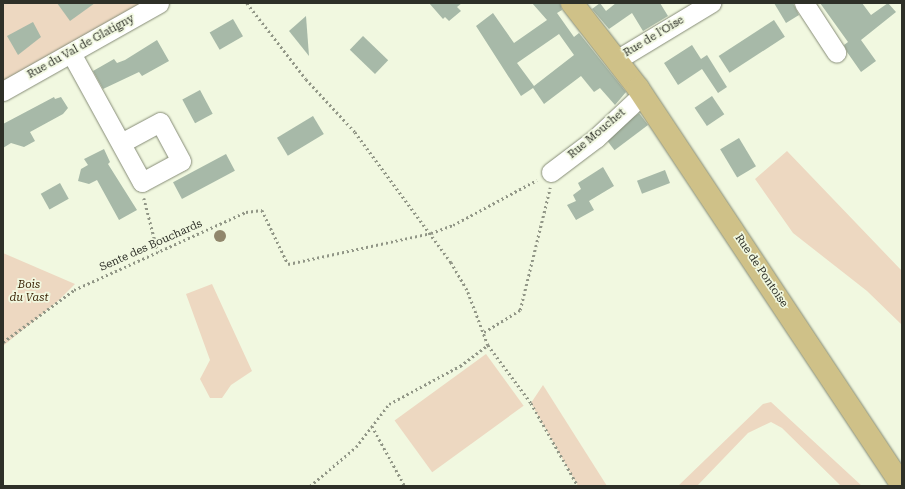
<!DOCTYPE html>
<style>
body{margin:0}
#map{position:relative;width:905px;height:489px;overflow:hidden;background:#f1f8e0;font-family:"Roboto Serif",serif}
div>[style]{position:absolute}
.green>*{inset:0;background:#edd8c1;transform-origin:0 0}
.building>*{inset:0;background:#a7b9a8;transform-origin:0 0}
.path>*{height:2.5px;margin-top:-1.25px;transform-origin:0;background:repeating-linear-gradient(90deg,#929787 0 2px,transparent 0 5px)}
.roads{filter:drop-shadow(0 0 1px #868c77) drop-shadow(0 0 1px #868c77)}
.minor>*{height:19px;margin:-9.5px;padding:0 9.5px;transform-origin:9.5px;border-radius:9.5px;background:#fff}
.major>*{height:22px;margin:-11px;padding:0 11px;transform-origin:11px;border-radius:11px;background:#cfc188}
.trees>*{width:12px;height:12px;margin:-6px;border-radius:50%;background:#91876c}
span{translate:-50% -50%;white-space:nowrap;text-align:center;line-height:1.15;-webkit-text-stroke:3.5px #f1f8e0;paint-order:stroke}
.street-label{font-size:11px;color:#2e3028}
.park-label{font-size:11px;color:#422b0d;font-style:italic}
.frame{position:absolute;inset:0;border:4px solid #2e3028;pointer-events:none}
</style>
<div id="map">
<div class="green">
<div style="clip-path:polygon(3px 3px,159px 3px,3px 90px)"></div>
<div style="clip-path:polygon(787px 151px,902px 271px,902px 325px,867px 291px,793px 233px,755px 179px)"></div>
<div style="clip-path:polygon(3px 253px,75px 284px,58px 301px,3px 346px)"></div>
<div style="clip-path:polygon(212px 284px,252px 371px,231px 385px,222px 398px,210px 398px,200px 379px,210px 360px,186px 294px)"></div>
<div style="left:486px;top:354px;width:64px;height:113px;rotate:54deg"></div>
<div style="clip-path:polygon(543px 385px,607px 486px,578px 486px,531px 403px)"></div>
<div style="clip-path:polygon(771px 402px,862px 486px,841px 486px,782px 428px,771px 422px,748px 433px,697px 486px,678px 486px,763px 404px)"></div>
</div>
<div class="building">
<div style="clip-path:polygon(57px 3px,95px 3px,70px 21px)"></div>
<div style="clip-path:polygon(429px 3px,462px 3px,457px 7px,461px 11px,449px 21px,445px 17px,443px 19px)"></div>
<div style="clip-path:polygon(evenodd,532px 3px,560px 3px,562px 10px,557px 13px,574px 37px,579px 33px,626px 92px,615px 105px,600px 88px,594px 92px,581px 76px,544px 104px,533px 88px,521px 96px,476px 26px,493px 13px,514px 43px,547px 20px,532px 3px,559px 34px,574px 55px,534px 86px,517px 63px,559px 34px)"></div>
<div style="clip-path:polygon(600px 3px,606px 11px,616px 3px,660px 3px,668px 16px,643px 31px,632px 13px,609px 29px,592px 9px)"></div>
<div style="clip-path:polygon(774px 3px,793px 3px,799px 15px,786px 23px)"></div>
<div style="clip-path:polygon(820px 3px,862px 3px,871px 15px,888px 3px,896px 12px,861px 40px,876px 61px,861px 72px,847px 52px,844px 45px,848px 42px)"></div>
<div style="clip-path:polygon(306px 16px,309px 56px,289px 31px)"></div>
<div style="left:233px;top:19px;width:20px;height:27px;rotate:60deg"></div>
<div style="left:774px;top:20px;width:20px;height:66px;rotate:57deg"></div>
<div style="clip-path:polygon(33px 22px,41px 37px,18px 55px,7px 36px)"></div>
<div style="left:363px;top:36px;width:35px;height:19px;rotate:44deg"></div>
<div style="clip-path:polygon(157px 40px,169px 61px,142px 76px,139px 72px,103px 89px,93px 71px,114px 59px,117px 63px,125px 60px)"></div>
<div style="clip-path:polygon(692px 45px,701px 59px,707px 55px,727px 87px,718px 93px,702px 69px,678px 85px,664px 63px)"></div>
<div style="left:200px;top:90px;width:27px;height:20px;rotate:62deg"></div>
<div style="left:712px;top:96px;width:22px;height:21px;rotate:56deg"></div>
<div style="clip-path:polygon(54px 97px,55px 99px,61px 97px,68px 108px,63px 114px,30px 132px,35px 141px,24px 147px,11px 143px,3px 148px,3px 124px)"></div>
<div style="left:639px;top:113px;width:15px;height:42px;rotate:53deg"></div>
<div style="left:313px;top:116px;width:21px;height:42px;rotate:59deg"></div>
<div style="left:739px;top:138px;width:33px;height:22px;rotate:59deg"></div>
<div style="clip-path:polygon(104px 149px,110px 162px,108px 164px,137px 210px,119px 220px,97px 180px,89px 184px,78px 181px,81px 169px,88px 165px,84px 159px)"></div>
<div style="left:226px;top:154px;width:19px;height:60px;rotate:62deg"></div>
<div style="clip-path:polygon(603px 167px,614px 186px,589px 201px,594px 210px,576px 220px,567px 205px,576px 201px,573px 195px,581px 189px,578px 183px)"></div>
<div style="left:665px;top:170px;width:14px;height:30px;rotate:69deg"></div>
<div style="left:60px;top:183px;width:18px;height:22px;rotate:61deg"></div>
</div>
<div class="path">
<div style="left:247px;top:3px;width:96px;rotate:52.2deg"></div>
<div style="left:306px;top:79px;width:72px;rotate:47.2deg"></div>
<div style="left:355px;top:132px;width:162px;rotate:53.6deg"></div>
<div style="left:451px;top:262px;width:34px;rotate:60deg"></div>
<div style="left:468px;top:292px;width:57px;rotate:69.3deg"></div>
<div style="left:488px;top:345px;width:72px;rotate:53.4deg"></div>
<div style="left:531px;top:403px;width:95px;rotate:60.5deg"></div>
<div style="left:144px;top:198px;width:56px;rotate:75.5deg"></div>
<div style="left:484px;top:332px;width:42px;rotate:-31.4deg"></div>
<div style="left:520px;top:310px;width:126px;rotate:-76.2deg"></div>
<div style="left:3px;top:342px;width:88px;rotate:-36.2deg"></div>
<div style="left:74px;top:290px;width:189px;rotate:-24.4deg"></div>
<div style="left:246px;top:212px;width:16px;rotate:-7deg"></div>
<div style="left:262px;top:210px;width:60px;rotate:64.3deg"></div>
<div style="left:288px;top:264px;width:146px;rotate:-12.2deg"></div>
<div style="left:431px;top:233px;width:23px;rotate:-20deg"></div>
<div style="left:453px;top:225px;width:95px;rotate:-28.2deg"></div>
<div style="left:372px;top:426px;width:68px;rotate:61.2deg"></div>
<div style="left:310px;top:486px;width:60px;rotate:-40.3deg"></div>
<div style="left:356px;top:447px;width:54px;rotate:-52.5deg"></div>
<div style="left:389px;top:404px;width:81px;rotate:-28.2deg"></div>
<div style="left:460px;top:366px;width:35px;rotate:-37deg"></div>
</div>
<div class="roads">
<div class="minor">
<div style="left:804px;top:3px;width:59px;rotate:56.9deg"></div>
<div style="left:71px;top:53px;width:147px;rotate:61.2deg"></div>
<div style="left:142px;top:182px;width:44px;rotate:-28.3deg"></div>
<div style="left:181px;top:161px;width:44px;rotate:-118.3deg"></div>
<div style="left:160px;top:122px;width:44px;rotate:151.7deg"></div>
<div style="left:618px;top:59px;width:109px;rotate:-31.1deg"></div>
<div style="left:3px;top:91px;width:179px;rotate:-29.4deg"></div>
<div style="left:551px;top:172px;width:56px;rotate:-37.1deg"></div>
<div style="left:596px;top:138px;width:64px;rotate:-43.1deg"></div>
</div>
<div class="major">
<div style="left:572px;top:3px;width:108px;rotate:52.2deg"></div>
<div style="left:638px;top:88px;width:477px;rotate:56.4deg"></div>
</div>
</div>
<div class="trees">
<div style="left:220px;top:236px"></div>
</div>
<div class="street-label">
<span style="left:654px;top:37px;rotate:-31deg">Rue de l'Oise</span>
<span style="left:81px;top:47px;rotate:-29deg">Rue du Val de Glatigny</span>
<span style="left:597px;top:134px;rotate:-40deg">Rue Mouchet</span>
<span style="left:151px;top:246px;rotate:-24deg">Sente des Bouchards</span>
<span style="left:761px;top:271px;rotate:56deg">Rue de Pontoise</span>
</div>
<div class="park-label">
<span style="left:29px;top:292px">Bois<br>du Vast</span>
</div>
<div class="frame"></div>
</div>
